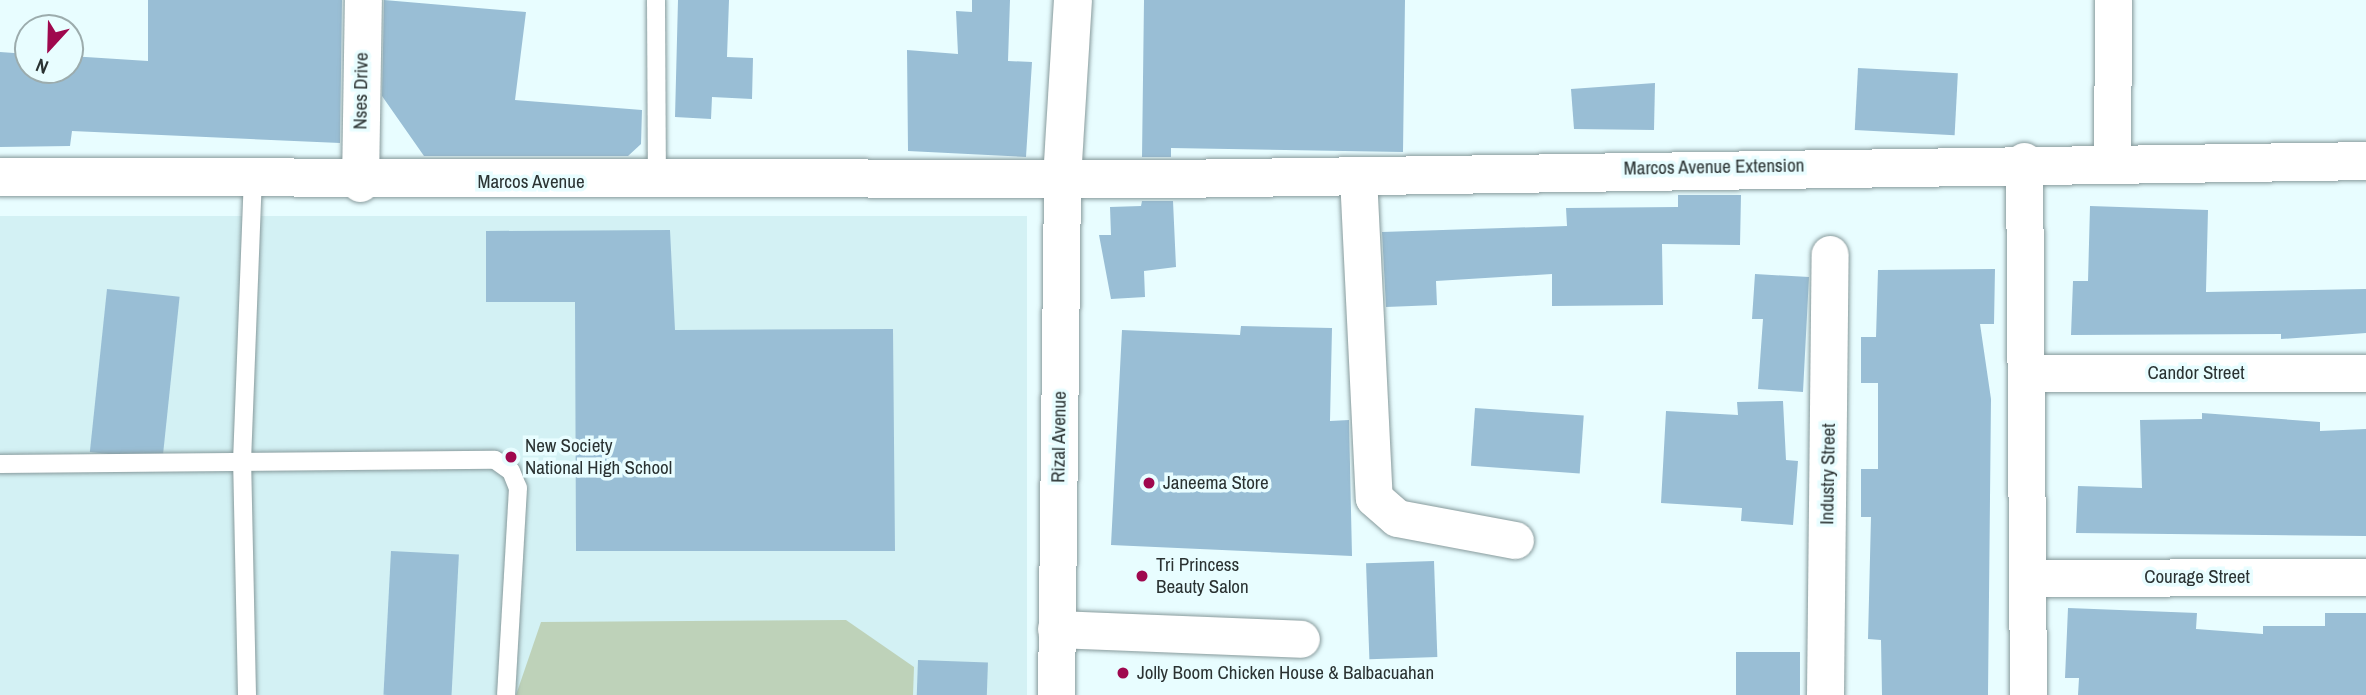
<!DOCTYPE html>
<style>
body{margin:0}
#map{position:relative;width:2366px;height:695px;overflow:hidden;background:#e8fdff;font-family:"Archivo Narrow",sans-serif}
div>[style]{position:absolute}
.built>*{inset:0;background:#d3f1f4;transform-origin:0 0}
.green>*{inset:0;background:#bed2b9}
.building>*{inset:0;background:#99bed5;transform-origin:0 0}
.roads{filter:drop-shadow(0 0 2px #879a9c) drop-shadow(0 0 2px #879a9c)}
.service>*{height:18px;margin:-9px;padding:0 9px;transform-origin:9px;border-radius:9px;background:#fff}
.minor>*{height:37px;margin:-18.5px;padding:0 18.5px;transform-origin:18.5px;border-radius:18.5px;background:#fff}
.tertiary>*{height:38px;margin:-19px;padding:0 19px;transform-origin:19px;border-radius:19px;background:#fff}
.dots>*{width:19px;height:19px;translate:-50% -50%;box-sizing:border-box;border:4px solid #e8fdff;border-radius:50%}
span{translate:-50% -50%;white-space:nowrap;text-align:center;line-height:1.15;-webkit-text-stroke:7px #e8fdff;paint-order:stroke}
.street-label{font-size:19px;color:#2a3232}
.poi-label{font-size:19px;color:#2a3232}
.left{translate:0 -50%;text-align:left}
.north{position:absolute;left:14px;top:14px;width:70px;height:70px;box-sizing:border-box;background:#e8fdff;border:2px solid #9cacad;border-radius:50%;rotate:202deg;font-size:19px;font-weight:700;line-height:28px;text-align:center;color:#2a3232}
.north::after{content:'';display:block;margin:auto;width:24px;height:32px;background:#9f084e;clip-path:polygon(50% 0,100% 100%,50% 72%,0 100%)}
</style>
<div id="map">
<div class="built">
<div style="left:0;top:216px;width:1027px;height:479px"></div>
</div>
<div class="green">
<div style="clip-path:polygon(846px 620px,914px 667px,913px 695px,516px 695px,541px 622px)"></div>
</div>
<div class="building">
<div style="clip-path:polygon(148px 0,342px 0,340px 143px,72px 131px,70px 146px,0 147px,0 52px,28px 54px,28px 70px,70px 70px,70px 56px,148px 61px)"></div>
<div style="clip-path:polygon(384px 0,526px 12px,515px 100px,642px 110px,641px 144px,628px 156px,424px 156px,382px 96px)"></div>
<div style="clip-path:polygon(678px 0,729px 0,727px 57px,753px 58px,752px 99px,712px 97px,711px 119px,675px 117px)"></div>
<div style="clip-path:polygon(972px 0,1010px 0,1008px 61px,1032px 62px,1026px 157px,908px 151px,907px 50px,958px 54px,956px 11px,972px 12px)"></div>
<div style="clip-path:polygon(1144px 0,1405px 0,1403px 152px,1171px 148px,1171px 157px,1142px 157px)"></div>
<div style="left:1858px;top:68px;width:100px;height:62px;rotate:3deg"></div>
<div style="clip-path:polygon(1655px 83px,1654px 130px,1574px 129px,1571px 89px)"></div>
<div style="clip-path:polygon(1678px 195px,1741px 195px,1740px 245px,1662px 244px,1663px 305px,1552px 306px,1552px 274px,1436px 281px,1437px 305px,1386px 307px,1382px 232px,1567px 226px,1566px 208px,1678px 207px)"></div>
<div style="clip-path:polygon(1142px 201px,1173px 201px,1176px 267px,1144px 271px,1145px 297px,1111px 299px,1099px 235px,1111px 235px,1110px 207px,1141px 206px)"></div>
<div style="clip-path:polygon(2090px 206px,2208px 210px,2206px 292px,2366px 289px,2366px 333px,2281px 339px,2281px 334px,2071px 335px,2073px 281px,2088px 281px)"></div>
<div style="clip-path:polygon(670px 230px,675px 330px,893px 329px,895px 551px,576px 551px,575px 302px,486px 302px,486px 231px)"></div>
<div style="clip-path:polygon(1995px 269px,1994px 324px,1980px 324px,1991px 399px,1988px 695px,1882px 695px,1881px 640px,1868px 639px,1871px 517px,1861px 517px,1861px 469px,1878px 469px,1878px 383px,1861px 383px,1861px 337px,1876px 337px,1878px 270px)"></div>
<div style="clip-path:polygon(1755px 274px,1809px 277px,1803px 392px,1758px 389px,1763px 319px,1752px 319px)"></div>
<div style="left:107px;top:289px;width:73px;height:164px;rotate:6deg"></div>
<div style="clip-path:polygon(1241px 326px,1332px 328px,1330px 421px,1349px 420px,1352px 556px,1111px 545px,1122px 330px,1240px 335px)"></div>
<div style="clip-path:polygon(1783px 401px,1786px 460px,1798px 461px,1793px 525px,1741px 521px,1742px 508px,1661px 503px,1666px 411px,1738px 415px,1737px 402px)"></div>
<div style="left:1475px;top:408px;width:109px;height:58px;rotate:4deg"></div>
<div style="clip-path:polygon(2202px 413px,2320px 422px,2320px 431px,2366px 429px,2366px 536px,2076px 533px,2078px 486px,2142px 488px,2140px 420px,2202px 419px)"></div>
<div style="left:391px;top:551px;width:68px;height:144px;rotate:3deg"></div>
<div style="left:1434px;top:561px;width:96px;height:68px;rotate:88deg"></div>
<div style="clip-path:polygon(2068px 608px,2197px 613px,2196px 629px,2263px 634px,2263px 626px,2325px 626px,2325px 613px,2366px 613px,2366px 695px,2078px 695px,2079px 678px,2065px 678px)"></div>
<div style="left:1736px;top:652px;width:64px;height:43px"></div>
<div style="left:918px;top:660px;width:70px;height:35px;rotate:2deg"></div>
</div>
<div class="roads">
<div class="service">
<div style="left:656px;top:0;width:181px;rotate:89.7deg"></div>
<div style="left:0;top:464px;width:495px;rotate:-0.5deg"></div>
<div style="left:495px;top:460px;width:19px;rotate:35deg"></div>
<div style="left:511px;top:471px;width:18px;rotate:68deg"></div>
<div style="left:518px;top:488px;width:207px;rotate:93.3deg"></div>
<div style="left:247px;top:695px;width:233px;rotate:-91.2deg"></div>
<div style="left:242px;top:462px;width:281px;rotate:-87.8deg"></div>
</div>
<div class="minor">
<div style="left:2112px;top:160px;width:160px;rotate:-89.6deg"></div>
<div style="left:2024px;top:161px;width:534px;rotate:89.57deg"></div>
<div style="left:1358px;top:176px;width:322px;rotate:87.2deg"></div>
<div style="left:1374px;top:498px;width:30px;rotate:41deg"></div>
<div style="left:1397px;top:518px;width:120px;rotate:10.6deg"></div>
<div style="left:360px;top:183px;width:183px;rotate:-89.1deg"></div>
<div style="left:2026px;top:373px;width:340px"></div>
<div style="left:2027px;top:578px;width:339px;rotate:-0.2deg"></div>
<div style="left:1056px;top:629px;width:245px;rotate:2.3deg"></div>
<div style="left:1056px;top:695px;width:516px;rotate:-89.33deg"></div>
<div style="left:1825px;top:695px;width:441px;rotate:-89.4deg"></div>
</div>
<div class="tertiary">
<div style="left:0;top:177px;width:1173px;rotate:0.1deg"></div>
<div style="left:1173px;top:179px;width:1193px;rotate:-0.86deg"></div>
<div style="left:1062px;top:179px;width:179px;rotate:-86.5deg"></div>
</div>
</div>
<div class="dots">
<div style="left:511px;top:457px;background:#9f084e"></div>
<div style="left:1149px;top:483px;background:#9f084e"></div>
<div style="left:1142px;top:576px;background:#9f084e"></div>
<div style="left:1123px;top:673px;background:#9f084e"></div>
</div>
<div class="street-label">
<span style="left:361px;top:91px;rotate:-89deg">Nses Drive</span>
<span style="left:1714px;top:167px;rotate:-1deg">Marcos Avenue Extension</span>
<span style="left:531px;top:182px">Marcos Avenue</span>
<span style="left:2196px;top:373px">Candor Street</span>
<span style="left:1059px;top:437px;rotate:-89deg">Rizal Avenue</span>
<span style="left:1828px;top:474px;rotate:-89deg">Industry Street</span>
<span style="left:2197px;top:577px">Courage Street</span>
</div>
<div class="poi-label">
<span class="left" style="left:525px;top:457px">New Society<br>National High School</span>
<span class="left" style="left:1163px;top:483px">Janeema Store</span>
<span class="left" style="left:1156px;top:576px">Tri Princess<br>Beauty Salon</span>
<span class="left" style="left:1137px;top:673px">Jolly Boom Chicken House &amp; Balbacuahan</span>
</div>
<div class="north">N</div>
</div>
